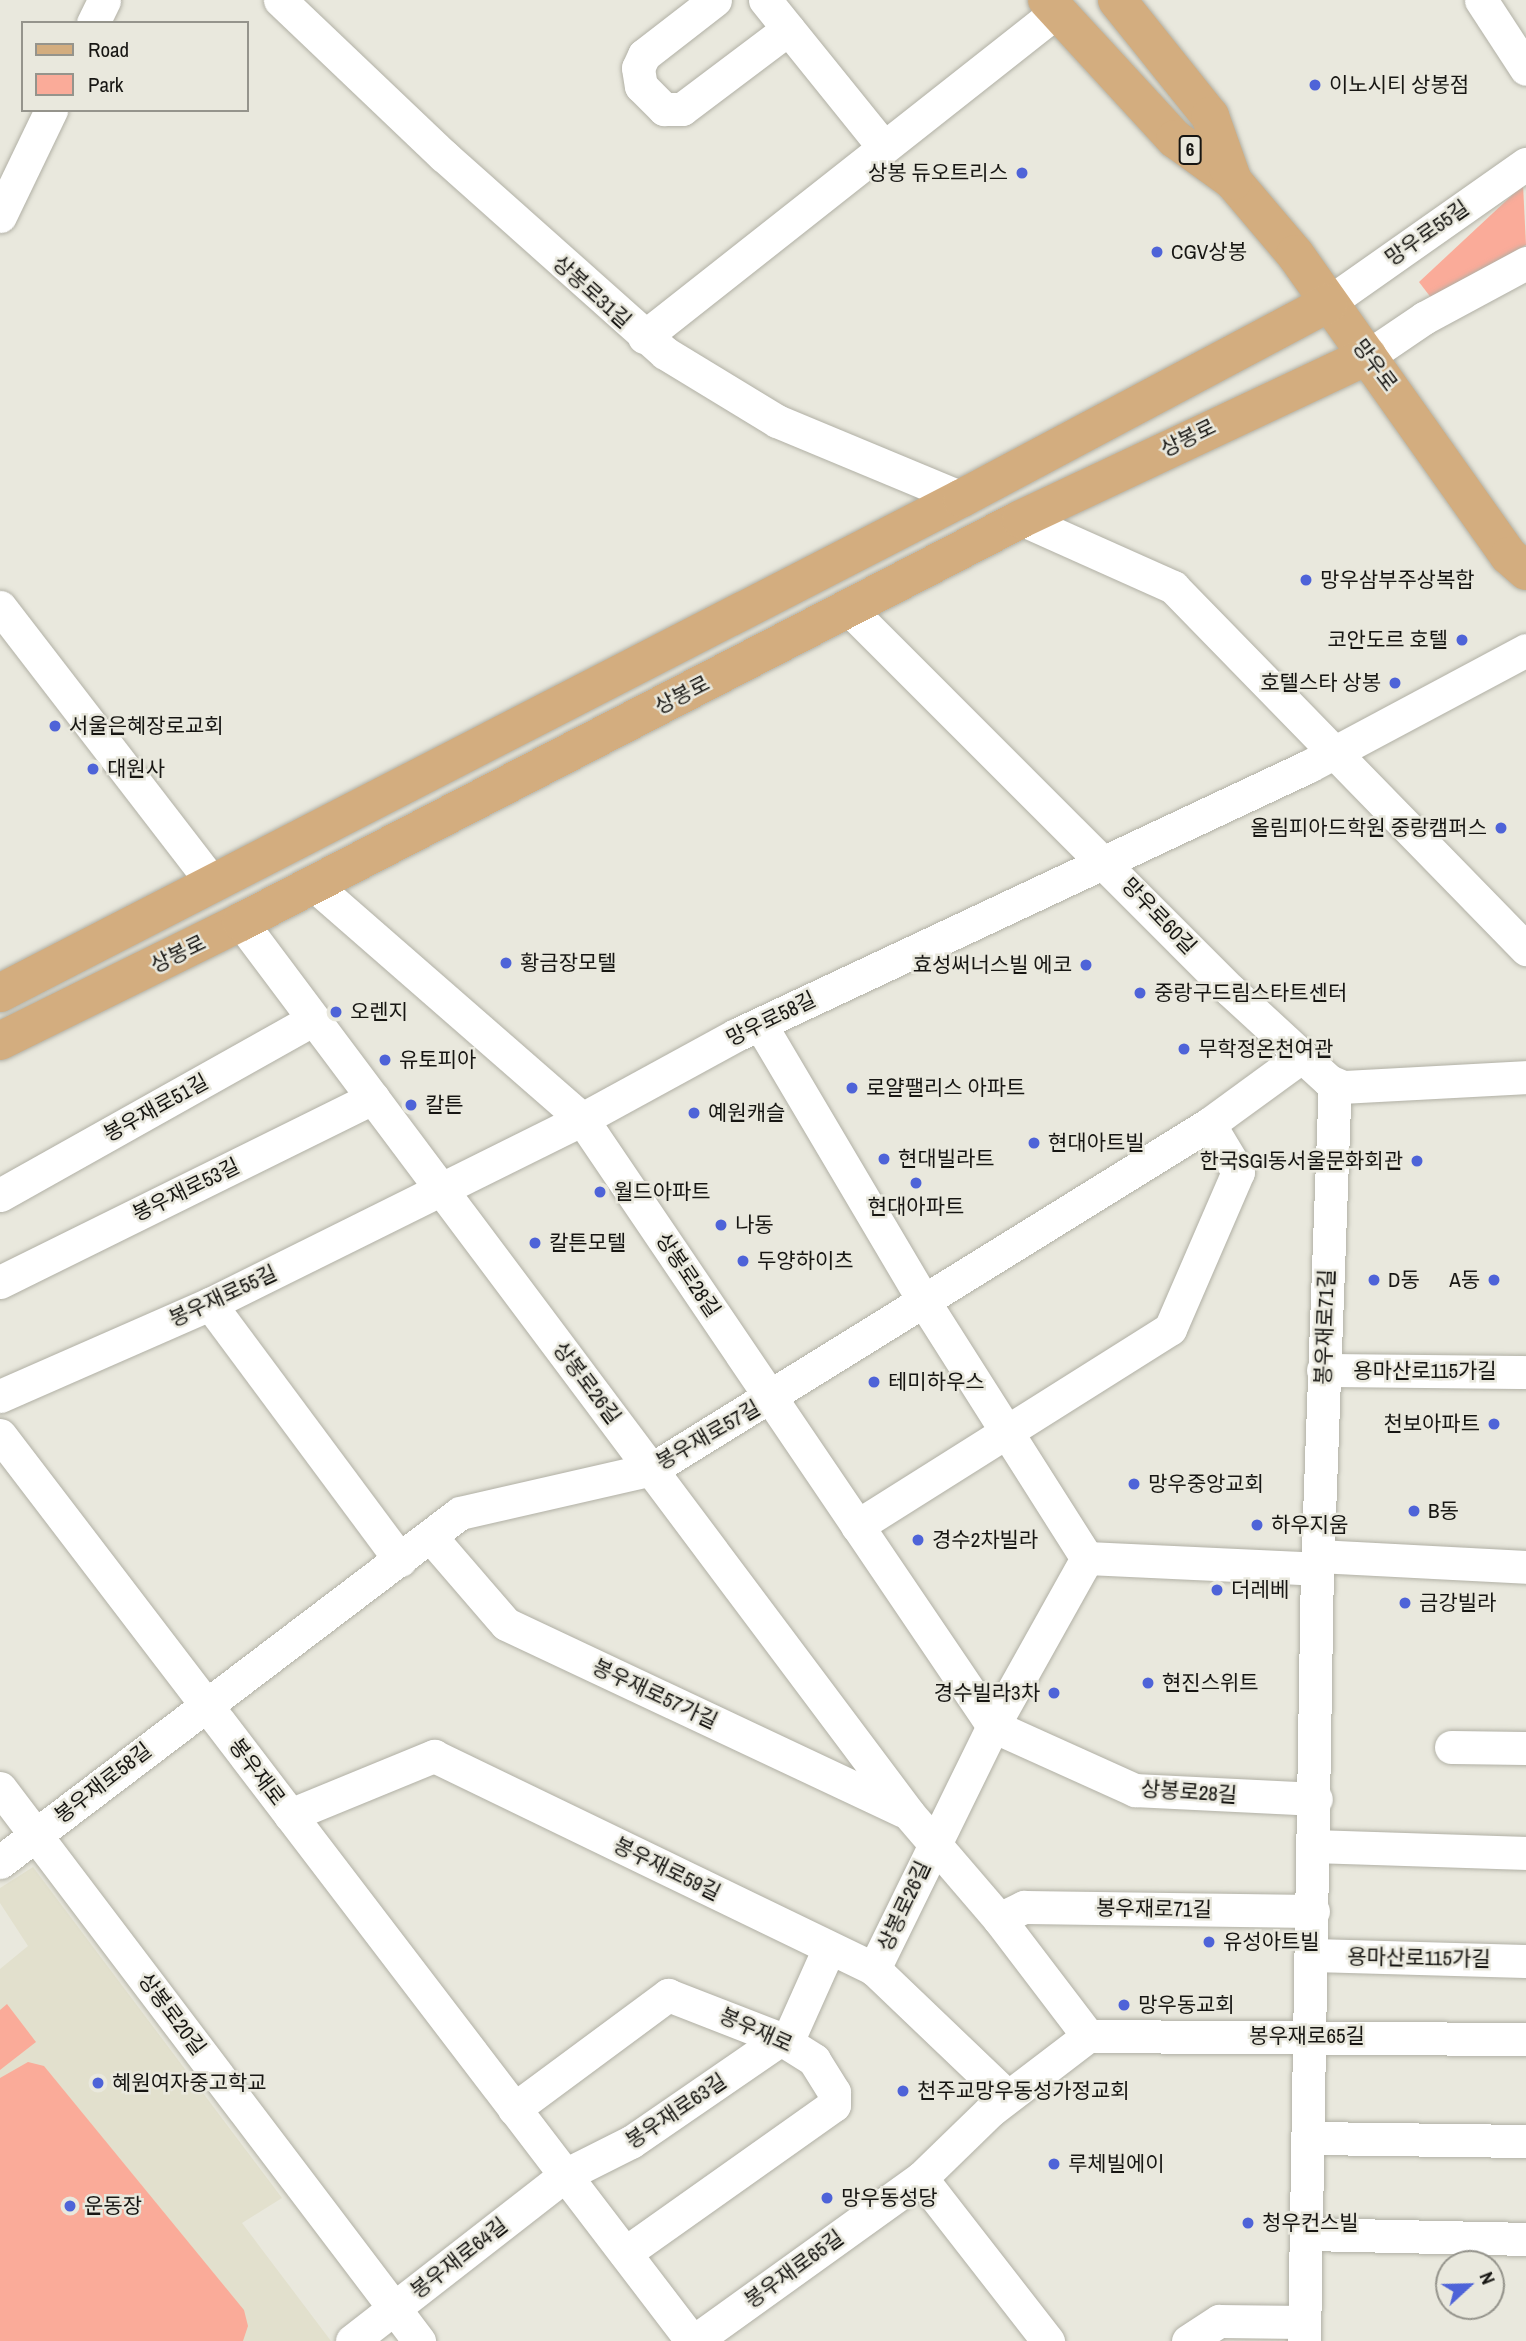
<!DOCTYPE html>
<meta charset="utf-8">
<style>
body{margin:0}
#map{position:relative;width:1526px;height:2341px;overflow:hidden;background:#e9e8dd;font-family:"Archivo Narrow","Noto Sans KR",sans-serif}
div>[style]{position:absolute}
.built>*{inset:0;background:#e2e0cd}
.green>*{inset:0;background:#faab99}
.roads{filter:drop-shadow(0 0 2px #b1b0a5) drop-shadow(0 0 2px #b1b0a5)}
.minor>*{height:33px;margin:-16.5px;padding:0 16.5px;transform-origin:16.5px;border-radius:16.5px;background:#fff}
.major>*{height:38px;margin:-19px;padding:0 19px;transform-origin:19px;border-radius:19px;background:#d3ad7f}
.dots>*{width:19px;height:19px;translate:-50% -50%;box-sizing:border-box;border:4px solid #e9e8dd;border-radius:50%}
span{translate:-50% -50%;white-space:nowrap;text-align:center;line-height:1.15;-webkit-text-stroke:5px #e9e8dd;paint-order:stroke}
.shield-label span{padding:2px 5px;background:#e9e8dd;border:2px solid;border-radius:5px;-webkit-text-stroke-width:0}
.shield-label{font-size:19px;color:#171613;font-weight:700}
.poi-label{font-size:21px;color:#171613}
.left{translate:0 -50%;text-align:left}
.right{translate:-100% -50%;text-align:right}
.street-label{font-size:21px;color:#171613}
.legend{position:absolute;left:21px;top:21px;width:228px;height:91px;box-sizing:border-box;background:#e9e8dd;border:2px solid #95948c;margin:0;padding:9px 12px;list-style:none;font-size:21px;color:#171613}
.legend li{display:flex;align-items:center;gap:14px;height:35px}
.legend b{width:35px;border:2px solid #95948c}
.north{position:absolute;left:1435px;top:2250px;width:70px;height:70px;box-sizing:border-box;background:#e9e8dd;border:2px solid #95948c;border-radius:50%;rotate:68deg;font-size:19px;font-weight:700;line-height:28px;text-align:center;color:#171613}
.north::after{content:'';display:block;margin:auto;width:24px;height:32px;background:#4e63d8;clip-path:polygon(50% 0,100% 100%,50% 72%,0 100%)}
</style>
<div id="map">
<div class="built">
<div style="clip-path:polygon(33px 1867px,282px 2198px,242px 2223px,331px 2341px,0 2341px,0 1969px,28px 1946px,0 1903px,0 1888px)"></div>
</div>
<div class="green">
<div style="clip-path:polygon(1523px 185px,1526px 245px,1432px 299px,1419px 282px)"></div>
<div style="clip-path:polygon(7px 2004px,36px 2042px,0 2070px,0 2010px)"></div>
<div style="clip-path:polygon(28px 2062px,44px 2066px,244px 2310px,248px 2326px,243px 2341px,0 2341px,0 2078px)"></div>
</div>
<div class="roads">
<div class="minor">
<div style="left:280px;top:0;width:226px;rotate:43.6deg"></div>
<div style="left:444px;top:156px;width:296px;rotate:41.7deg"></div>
<div style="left:665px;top:353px;width:131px;rotate:31.3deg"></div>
<div style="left:777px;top:421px;width:200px;rotate:22.6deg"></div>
<div style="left:715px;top:0;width:90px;rotate:142.2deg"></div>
<div style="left:644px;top:55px;width:14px;rotate:115deg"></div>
<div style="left:638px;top:68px;width:18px;rotate:81deg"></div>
<div style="left:641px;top:86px;width:33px;rotate:45deg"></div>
<div style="left:664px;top:109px;width:18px"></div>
<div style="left:682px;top:109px;width:133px;rotate:-37deg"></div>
<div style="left:765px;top:0;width:188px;rotate:51.1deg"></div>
<div style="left:1481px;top:0;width:82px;rotate:56.9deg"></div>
<div style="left:93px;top:23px;width:25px;rotate:-64deg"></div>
<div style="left:0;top:216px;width:118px;rotate:-64.3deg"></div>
<div style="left:1328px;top:303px;width:242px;rotate:-35.1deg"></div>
<div style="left:644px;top:337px;width:525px;rotate:-38.27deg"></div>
<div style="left:1368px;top:356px;width:68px;rotate:-34.2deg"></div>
<div style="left:1424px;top:318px;width:116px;rotate:-28.3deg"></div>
<div style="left:1021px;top:519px;width:167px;rotate:24.1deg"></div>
<div style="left:1173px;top:587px;width:506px;rotate:45.72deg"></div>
<div style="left:0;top:607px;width:349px;rotate:52.4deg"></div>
<div style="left:849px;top:609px;width:539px;rotate:45deg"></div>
<div style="left:1230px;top:990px;width:134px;rotate:42.6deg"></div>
<div style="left:1329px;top:1081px;width:15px;rotate:23deg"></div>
<div style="left:1343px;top:1087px;width:183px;rotate:-3.1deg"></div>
<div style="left:314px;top:885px;width:356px;rotate:41.1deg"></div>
<div style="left:582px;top:1119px;width:733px;rotate:55.9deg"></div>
<div style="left:993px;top:1726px;width:156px;rotate:24.3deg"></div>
<div style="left:1135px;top:1790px;width:181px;rotate:2.8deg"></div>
<div style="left:241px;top:922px;width:1114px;rotate:53.17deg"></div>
<div style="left:909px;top:1814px;width:138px;rotate:49.4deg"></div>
<div style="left:999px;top:1919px;width:147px;rotate:52.7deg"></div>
<div style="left:1088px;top:2036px;width:123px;rotate:142.6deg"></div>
<div style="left:990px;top:2111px;width:96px;rotate:135.8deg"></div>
<div style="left:921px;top:2178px;width:279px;rotate:144.3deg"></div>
<div style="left:760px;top:1024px;width:321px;rotate:59.4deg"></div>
<div style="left:923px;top:1300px;width:306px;rotate:57.6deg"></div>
<div style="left:1087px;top:1558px;width:193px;rotate:119.2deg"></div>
<div style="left:993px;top:1726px;width:271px;rotate:116.1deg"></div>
<div style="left:0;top:1195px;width:358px;rotate:-29.3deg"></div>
<div style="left:0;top:1282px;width:416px;rotate:-26.3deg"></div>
<div style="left:210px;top:1304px;width:319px;rotate:53.4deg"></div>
<div style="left:1323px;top:1370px;width:203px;rotate:0.6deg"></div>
<div style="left:0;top:1396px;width:229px;rotate:-23.7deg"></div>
<div style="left:210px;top:1304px;width:415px;rotate:-26.4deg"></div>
<div style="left:582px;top:1119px;width:175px;rotate:-28.6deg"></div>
<div style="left:736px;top:1035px;width:633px;rotate:-25.15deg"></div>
<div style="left:1309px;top:766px;width:246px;rotate:-28.1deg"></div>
<div style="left:0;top:1435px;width:1140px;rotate:52.63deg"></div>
<div style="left:857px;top:1526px;width:370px;rotate:-32.2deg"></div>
<div style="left:1170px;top:1329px;width:171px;rotate:-66.6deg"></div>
<div style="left:1238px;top:1172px;width:56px;rotate:-121.1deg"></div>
<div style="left:430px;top:1536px;width:116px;rotate:49.2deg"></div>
<div style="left:506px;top:1624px;width:439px;rotate:25.2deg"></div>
<div style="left:1318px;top:1556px;width:208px;rotate:3deg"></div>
<div style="left:1087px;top:1558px;width:230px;rotate:2.7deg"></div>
<div style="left:1451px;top:1747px;width:75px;rotate:0.8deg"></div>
<div style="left:0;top:1788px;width:694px;rotate:52.85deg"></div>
<div style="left:290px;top:1815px;width:156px;rotate:-22.3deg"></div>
<div style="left:434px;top:1756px;width:489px;rotate:25.8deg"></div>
<div style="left:874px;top:1969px;width:184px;rotate:43.7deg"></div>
<div style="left:1314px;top:1846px;width:212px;rotate:1.9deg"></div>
<div style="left:0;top:1862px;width:577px;rotate:-37.19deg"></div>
<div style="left:460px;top:1513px;width:197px;rotate:-12.9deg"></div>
<div style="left:652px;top:1469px;width:655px;rotate:-31.77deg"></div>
<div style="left:1209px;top:1124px;width:114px;rotate:-36.1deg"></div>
<div style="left:999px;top:1919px;width:28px;rotate:-26deg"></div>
<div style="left:1024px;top:1907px;width:289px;rotate:0.8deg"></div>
<div style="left:1312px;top:1955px;width:214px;rotate:1.6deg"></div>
<div style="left:1088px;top:2036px;width:438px;rotate:0.4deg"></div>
<div style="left:787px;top:2042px;width:103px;rotate:-65.9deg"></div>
<div style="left:514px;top:2109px;width:192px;rotate:-36.5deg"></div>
<div style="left:668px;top:1995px;width:121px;rotate:21.3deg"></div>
<div style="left:781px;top:2039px;width:39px;rotate:32deg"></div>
<div style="left:814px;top:2060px;width:38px;rotate:58deg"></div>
<div style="left:834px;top:2092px;width:13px;rotate:90deg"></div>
<div style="left:834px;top:2105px;width:256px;rotate:144.7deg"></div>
<div style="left:1311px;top:2138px;width:215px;rotate:0.8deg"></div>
<div style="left:921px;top:2178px;width:207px;rotate:52.1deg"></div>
<div style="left:1308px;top:2234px;width:218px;rotate:1.3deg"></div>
<div style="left:352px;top:2341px;width:270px;rotate:-37.9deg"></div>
<div style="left:565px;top:2175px;width:74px;rotate:-26.6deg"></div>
<div style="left:631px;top:2142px;width:182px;rotate:-34.5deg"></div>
<div style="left:1188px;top:2341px;width:37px;rotate:-33deg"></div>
<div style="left:1219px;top:2321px;width:85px;rotate:0.7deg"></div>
<div style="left:1304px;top:2341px;width:772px;rotate:-89.04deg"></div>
<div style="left:1317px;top:1569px;width:484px;rotate:-87.9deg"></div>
</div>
<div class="major">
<div style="left:1047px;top:0;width:189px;rotate:47.4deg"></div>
<div style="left:1175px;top:139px;width:72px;rotate:35.9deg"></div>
<div style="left:1233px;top:181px;width:96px;rotate:49.7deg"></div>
<div style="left:1295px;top:254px;width:370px;rotate:54.7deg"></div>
<div style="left:1509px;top:556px;width:23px;rotate:41deg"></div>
<div style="left:1117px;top:0;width:149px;rotate:51.3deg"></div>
<div style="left:1210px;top:116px;width:69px;rotate:70.5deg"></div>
<div style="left:0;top:993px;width:1082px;rotate:-27.23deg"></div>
<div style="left:962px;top:498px;width:415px;rotate:-28deg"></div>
<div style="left:0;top:1041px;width:269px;rotate:-26.3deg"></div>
<div style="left:241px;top:922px;width:878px;rotate:-27.32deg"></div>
<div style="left:1021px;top:519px;width:383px;rotate:-25.2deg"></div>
</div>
</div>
<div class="dots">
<div style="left:1315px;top:85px;background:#4e63d8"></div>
<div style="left:1022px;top:173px;background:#4e63d8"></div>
<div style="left:1157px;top:252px;background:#4e63d8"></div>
<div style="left:1306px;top:580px;background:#4e63d8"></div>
<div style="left:1462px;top:640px;background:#4e63d8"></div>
<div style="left:1395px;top:683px;background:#4e63d8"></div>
<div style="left:55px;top:726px;background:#4e63d8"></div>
<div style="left:93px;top:769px;background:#4e63d8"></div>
<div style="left:1501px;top:828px;background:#4e63d8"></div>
<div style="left:506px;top:963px;background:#4e63d8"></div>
<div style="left:1086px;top:965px;background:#4e63d8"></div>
<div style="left:1140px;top:993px;background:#4e63d8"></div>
<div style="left:336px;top:1012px;background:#4e63d8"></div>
<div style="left:1184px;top:1049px;background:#4e63d8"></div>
<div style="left:385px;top:1060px;background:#4e63d8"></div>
<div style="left:852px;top:1088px;background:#4e63d8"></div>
<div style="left:411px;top:1105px;background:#4e63d8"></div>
<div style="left:694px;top:1113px;background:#4e63d8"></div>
<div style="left:1034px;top:1143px;background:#4e63d8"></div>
<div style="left:884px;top:1159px;background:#4e63d8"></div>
<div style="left:1417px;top:1161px;background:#4e63d8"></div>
<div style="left:916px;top:1183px;background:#4e63d8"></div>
<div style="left:600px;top:1192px;background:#4e63d8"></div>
<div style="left:721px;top:1225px;background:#4e63d8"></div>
<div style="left:535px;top:1243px;background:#4e63d8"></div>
<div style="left:743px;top:1261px;background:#4e63d8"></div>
<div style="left:1374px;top:1280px;background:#4e63d8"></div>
<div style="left:1494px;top:1280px;background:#4e63d8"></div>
<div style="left:874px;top:1382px;background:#4e63d8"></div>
<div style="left:1494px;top:1424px;background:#4e63d8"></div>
<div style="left:1134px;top:1484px;background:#4e63d8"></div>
<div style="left:1414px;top:1511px;background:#4e63d8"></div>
<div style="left:1257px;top:1525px;background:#4e63d8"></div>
<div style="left:918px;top:1540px;background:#4e63d8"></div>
<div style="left:1217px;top:1590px;background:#4e63d8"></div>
<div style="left:1405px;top:1603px;background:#4e63d8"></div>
<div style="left:1148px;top:1683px;background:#4e63d8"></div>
<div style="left:1054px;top:1693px;background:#4e63d8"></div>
<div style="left:1209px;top:1942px;background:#4e63d8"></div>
<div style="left:1124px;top:2005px;background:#4e63d8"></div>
<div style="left:98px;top:2083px;background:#4e63d8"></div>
<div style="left:903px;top:2091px;background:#4e63d8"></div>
<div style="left:1054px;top:2164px;background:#4e63d8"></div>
<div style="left:827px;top:2198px;background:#4e63d8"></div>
<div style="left:70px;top:2206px;background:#4e63d8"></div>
<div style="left:1248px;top:2223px;background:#4e63d8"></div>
</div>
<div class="shield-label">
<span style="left:1190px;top:150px">6</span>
</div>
<div class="poi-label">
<span class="left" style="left:1329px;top:85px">이노시티 상봉점</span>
<span class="right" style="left:1008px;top:173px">상봉 듀오트리스</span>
<span class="left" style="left:1171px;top:252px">CGV상봉</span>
<span class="left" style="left:1320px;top:580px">망우삼부주상복합</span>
<span class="right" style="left:1448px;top:640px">코안도르 호텔</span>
<span class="right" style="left:1381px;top:683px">호텔스타 상봉</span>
<span class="left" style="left:69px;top:726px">서울은혜장로교회</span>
<span class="left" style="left:107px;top:769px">대원사</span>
<span class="right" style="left:1487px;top:828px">올림피아드학원 중랑캠퍼스</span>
<span class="left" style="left:520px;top:963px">황금장모텔</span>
<span class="right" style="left:1072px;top:965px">효성써너스빌 에코</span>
<span class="left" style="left:1154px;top:993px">중랑구드림스타트센터</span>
<span class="left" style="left:350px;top:1012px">오렌지</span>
<span class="left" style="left:1198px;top:1049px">무학정온천여관</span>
<span class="left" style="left:399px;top:1060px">유토피아</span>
<span class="left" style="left:866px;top:1088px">로얄팰리스 아파트</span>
<span class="left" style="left:425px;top:1105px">칼튼</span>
<span class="left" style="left:708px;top:1113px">예원캐슬</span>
<span class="left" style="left:1048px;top:1143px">현대아트빌</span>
<span class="left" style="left:898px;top:1159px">현대빌라트</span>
<span class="right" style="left:1403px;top:1161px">한국SGI동서울문화회관</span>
<span class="left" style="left:614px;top:1192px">월드아파트</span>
<span style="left:916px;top:1207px">현대아파트</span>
<span class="left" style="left:735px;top:1225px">나동</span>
<span class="left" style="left:549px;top:1243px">칼튼모텔</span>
<span class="left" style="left:757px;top:1261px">두양하이츠</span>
<span class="left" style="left:1388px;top:1280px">D동</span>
<span class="right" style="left:1480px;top:1280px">A동</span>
<span class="left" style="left:888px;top:1382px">테미하우스</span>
<span class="right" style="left:1480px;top:1424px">천보아파트</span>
<span class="left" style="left:1148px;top:1484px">망우중앙교회</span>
<span class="left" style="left:1428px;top:1511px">B동</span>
<span class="left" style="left:1271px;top:1525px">하우지움</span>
<span class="left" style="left:932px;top:1540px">경수2차빌라</span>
<span class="left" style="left:1231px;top:1590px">더레베</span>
<span class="left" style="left:1419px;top:1603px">금강빌라</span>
<span class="left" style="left:1162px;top:1683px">현진스위트</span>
<span class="right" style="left:1040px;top:1693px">경수빌라3차</span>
<span class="left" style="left:1223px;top:1942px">유성아트빌</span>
<span class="left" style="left:1138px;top:2005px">망우동교회</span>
<span class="left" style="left:112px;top:2083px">혜원여자중고학교</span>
<span class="left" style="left:917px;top:2091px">천주교망우동성가정교회</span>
<span class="left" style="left:1068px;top:2164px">루체빌에이</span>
<span class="left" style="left:841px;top:2198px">망우동성당</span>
<span class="left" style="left:84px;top:2206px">운동장</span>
<span class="left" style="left:1262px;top:2223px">청우컨스빌</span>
</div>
<div class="street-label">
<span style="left:1427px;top:233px;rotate:-35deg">망우로55길</span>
<span style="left:592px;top:292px;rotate:42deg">상봉로31길</span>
<span style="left:1375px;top:365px;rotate:53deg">망우로</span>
<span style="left:1188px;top:438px;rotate:-26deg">상봉로</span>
<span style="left:682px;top:695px;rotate:-27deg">상봉로</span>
<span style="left:1159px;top:916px;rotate:46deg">망우로60길</span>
<span style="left:178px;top:954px;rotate:-26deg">상봉로</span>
<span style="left:771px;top:1019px;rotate:-26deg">망우로58길</span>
<span style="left:156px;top:1108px;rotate:-29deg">봉우재로51길</span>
<span style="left:186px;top:1190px;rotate:-26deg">봉우재로53길</span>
<span style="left:688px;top:1275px;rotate:56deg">상봉로28길</span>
<span style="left:223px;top:1296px;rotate:-25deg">봉우재로55길</span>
<span style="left:1325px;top:1327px;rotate:-88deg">봉우재로71길</span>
<span style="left:1425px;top:1371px">용마산로115가길</span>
<span style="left:587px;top:1383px;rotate:53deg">상봉로26길</span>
<span style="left:708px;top:1435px;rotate:-30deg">봉우재로57길</span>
<span style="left:655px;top:1694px;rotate:25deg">봉우재로57가길</span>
<span style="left:257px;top:1772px;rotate:53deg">봉우재로</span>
<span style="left:103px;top:1783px;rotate:-38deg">봉우재로58길</span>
<span style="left:1189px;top:1792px;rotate:4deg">상봉로28길</span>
<span style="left:667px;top:1869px;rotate:26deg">봉우재로59길</span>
<span style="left:904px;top:1906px;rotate:-65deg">상봉로26길</span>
<span style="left:1154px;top:1909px;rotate:1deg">봉우재로71길</span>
<span style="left:1419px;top:1958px;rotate:1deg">용마산로115가길</span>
<span style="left:172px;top:2014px;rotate:53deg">상봉로20길</span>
<span style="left:756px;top:2030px;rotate:24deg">봉우재로</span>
<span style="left:1307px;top:2036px">봉우재로65길</span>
<span style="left:676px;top:2111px;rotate:-34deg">봉우재로63길</span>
<span style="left:459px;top:2258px;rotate:-38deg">봉우재로64길</span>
<span style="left:794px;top:2269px;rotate:-36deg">봉우재로65길</span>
</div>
<ul class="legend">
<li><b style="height:9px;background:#d3ad7f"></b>Road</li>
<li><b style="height:19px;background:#faab99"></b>Park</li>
</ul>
<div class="north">N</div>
</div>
